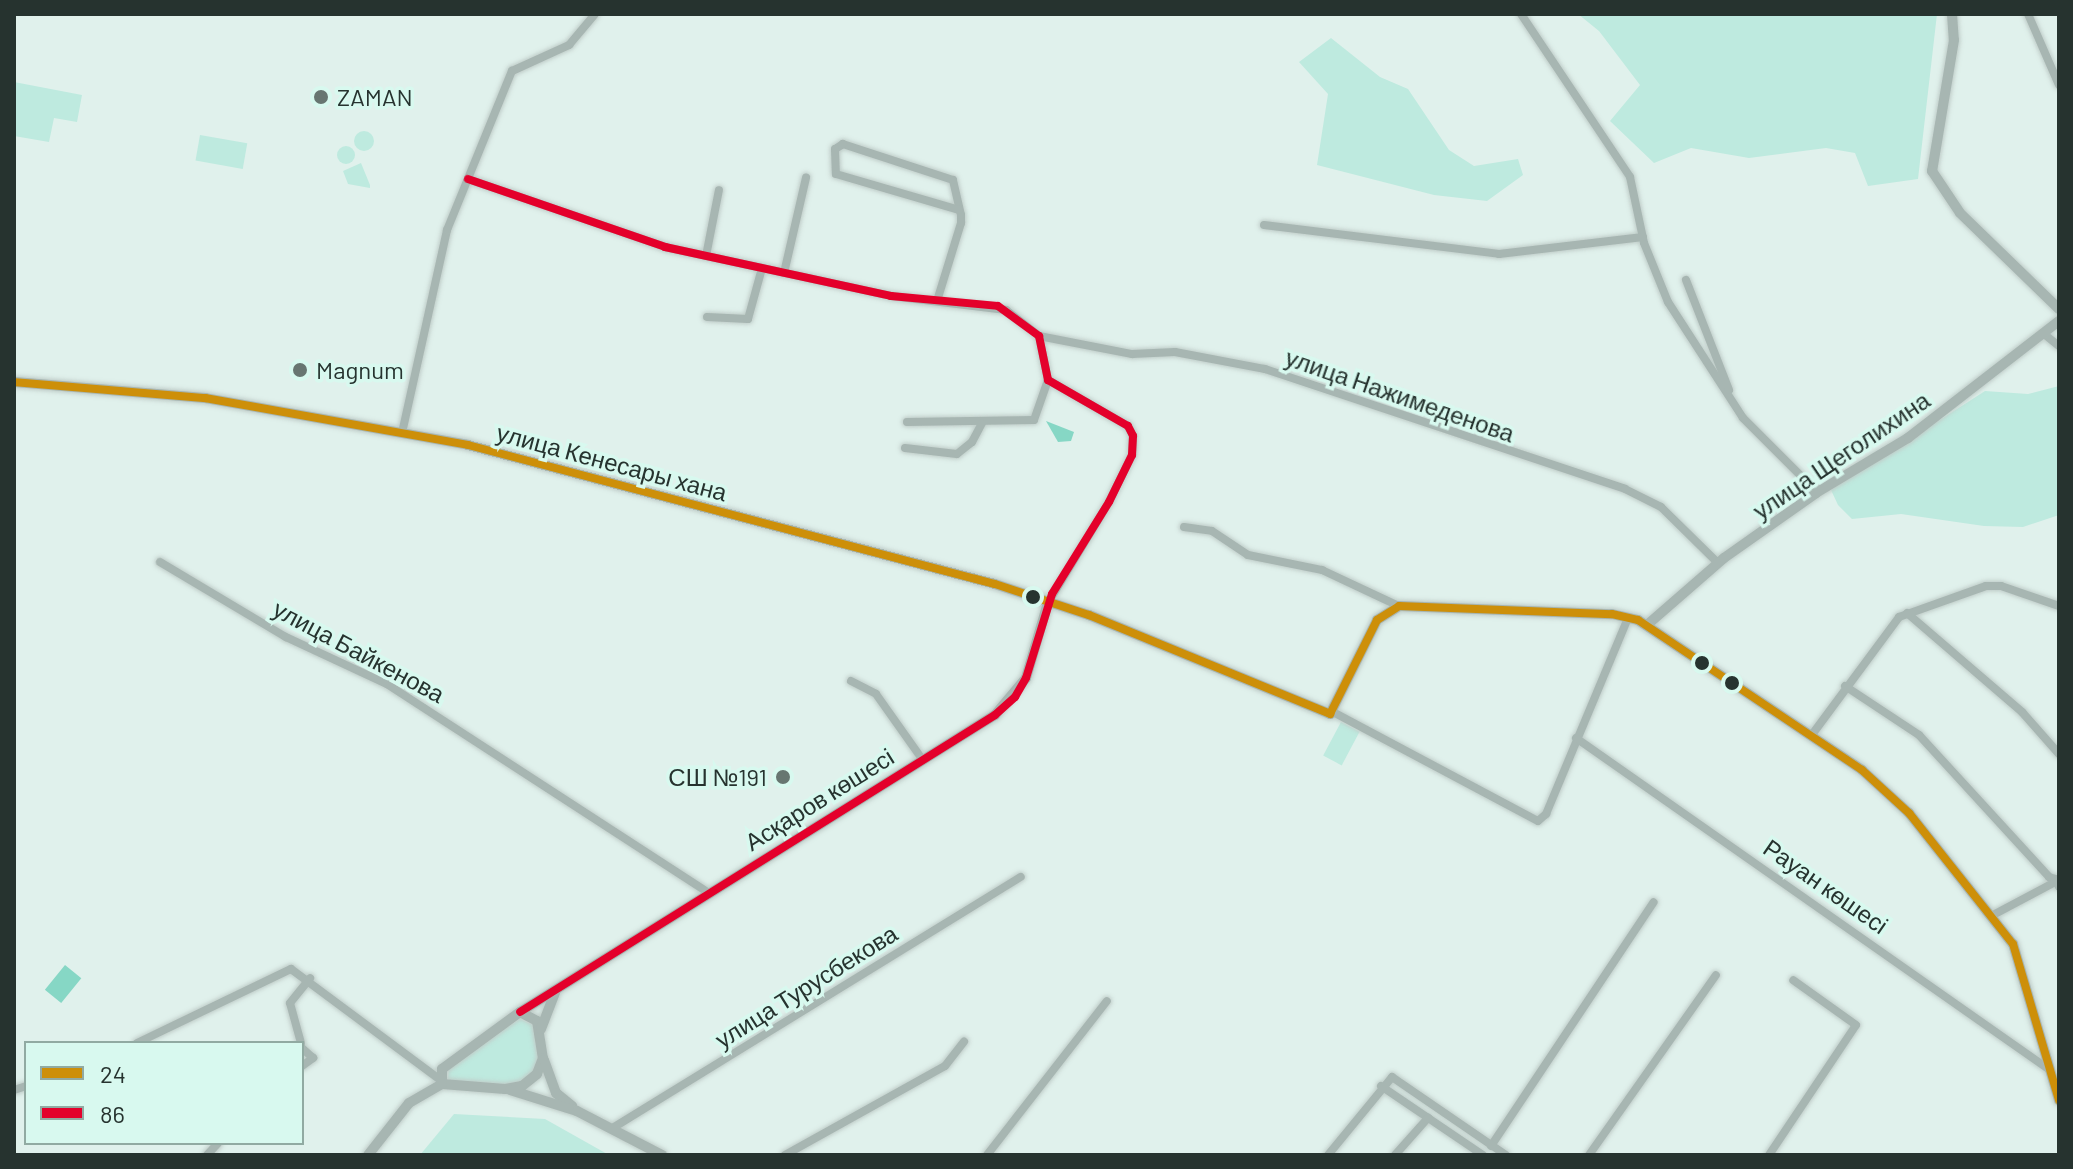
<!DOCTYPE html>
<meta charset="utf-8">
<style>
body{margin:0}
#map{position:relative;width:2073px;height:1169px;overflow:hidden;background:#e0f1ec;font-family:Barlow,sans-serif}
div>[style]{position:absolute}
.green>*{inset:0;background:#beeadf;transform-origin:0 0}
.round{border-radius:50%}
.water>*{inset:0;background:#86d7c5;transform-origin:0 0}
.roads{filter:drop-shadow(0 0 2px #c0cdc9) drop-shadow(0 0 2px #c0cdc9)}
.minor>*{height:8px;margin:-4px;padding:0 4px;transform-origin:4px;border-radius:4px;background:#a7b6b2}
.tertiary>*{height:10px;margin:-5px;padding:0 5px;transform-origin:5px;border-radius:5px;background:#a7b6b2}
.bus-1>*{height:8px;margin:-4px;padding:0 4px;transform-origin:4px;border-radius:4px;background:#cd8f09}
.bus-2>*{height:8px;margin:-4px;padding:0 4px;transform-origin:4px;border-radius:4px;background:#e4002b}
.dots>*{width:22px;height:22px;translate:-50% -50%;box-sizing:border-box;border:4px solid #d8f9ef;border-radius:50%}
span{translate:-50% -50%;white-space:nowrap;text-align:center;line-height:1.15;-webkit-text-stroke:7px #d8f9ef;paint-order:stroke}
.poi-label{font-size:24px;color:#26332f}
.left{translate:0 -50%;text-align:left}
.right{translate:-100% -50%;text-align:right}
.street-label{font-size:24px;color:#26332f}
.frame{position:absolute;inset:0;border:16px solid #26332f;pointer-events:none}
.legend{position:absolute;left:24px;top:1041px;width:280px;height:104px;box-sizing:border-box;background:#d8f9ef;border:2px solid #91aaa2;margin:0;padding:10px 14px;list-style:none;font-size:24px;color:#26332f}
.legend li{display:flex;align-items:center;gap:16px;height:40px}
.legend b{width:40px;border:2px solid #91aaa2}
</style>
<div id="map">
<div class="green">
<div style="clip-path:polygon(1578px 14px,1937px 14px,1918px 179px,1868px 186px,1855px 153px,1826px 148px,1749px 158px,1691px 148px,1654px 163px,1610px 121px,1640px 85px,1599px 31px)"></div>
<div style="clip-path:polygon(1331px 38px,1380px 77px,1408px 89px,1449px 150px,1474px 166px,1518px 159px,1523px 175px,1487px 201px,1434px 195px,1317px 165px,1328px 94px,1299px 62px)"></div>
<div style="clip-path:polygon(14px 82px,82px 95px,77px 122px,54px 118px,49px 142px,14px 136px)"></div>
<div class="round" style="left:354px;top:131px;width:20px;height:20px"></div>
<div style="left:200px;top:135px;width:48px;height:26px;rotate:10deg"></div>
<div class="round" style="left:337px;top:146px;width:18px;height:18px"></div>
<div style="clip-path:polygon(361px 163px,370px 185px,370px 188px,348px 184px,343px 171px)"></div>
<div style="clip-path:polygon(2059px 386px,2059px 515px,2023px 527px,1984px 526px,1901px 514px,1852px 519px,1838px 505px,1831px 490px,1985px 391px,2028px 394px)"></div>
<div style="left:1341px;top:722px;width:21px;height:38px;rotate:28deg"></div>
<div style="clip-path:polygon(520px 1019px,533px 1025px,538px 1058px,532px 1073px,520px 1082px,504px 1084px,452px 1083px,448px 1079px,449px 1065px)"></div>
<div style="clip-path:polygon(454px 1114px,545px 1119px,609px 1155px,420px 1155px)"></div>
</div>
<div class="water">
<div style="clip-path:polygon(1046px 421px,1074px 432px,1071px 441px,1058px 442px)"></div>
<div style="left:65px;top:965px;width:21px;height:32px;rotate:39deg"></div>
</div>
<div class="roads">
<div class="minor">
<div style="left:1521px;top:14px;width:196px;rotate:56.2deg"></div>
<div style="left:1630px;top:177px;width:67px;rotate:78deg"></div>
<div style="left:1644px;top:243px;width:64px;rotate:67.9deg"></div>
<div style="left:1668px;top:302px;width:138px;rotate:57.1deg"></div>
<div style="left:1743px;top:418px;width:105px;rotate:45deg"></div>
<div style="left:2028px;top:14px;width:77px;rotate:66.4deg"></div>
<div style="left:468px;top:179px;width:208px;rotate:19deg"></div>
<div style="left:665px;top:247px;width:231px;rotate:12.2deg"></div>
<div style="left:891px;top:296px;width:116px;rotate:6.9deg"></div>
<div style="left:1006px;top:310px;width:42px;rotate:38.2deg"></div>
<div style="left:1039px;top:336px;width:45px;rotate:78.4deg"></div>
<div style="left:1048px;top:380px;width:92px;rotate:29.9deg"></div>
<div style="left:1128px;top:426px;width:11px;rotate:63deg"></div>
<div style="left:1133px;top:436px;width:19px;rotate:93deg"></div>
<div style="left:1132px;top:455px;width:52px;rotate:116.1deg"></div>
<div style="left:1109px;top:502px;width:118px;rotate:121.1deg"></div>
<div style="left:1264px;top:225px;width:237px;rotate:7deg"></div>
<div style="left:1499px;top:254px;width:145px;rotate:-6.7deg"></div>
<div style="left:706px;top:256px;width:67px;rotate:-78.9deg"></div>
<div style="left:784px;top:273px;width:98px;rotate:-77deg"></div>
<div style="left:1686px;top:280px;width:118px;rotate:68.6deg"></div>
<div style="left:937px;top:301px;width:82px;rotate:-72.9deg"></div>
<div style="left:961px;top:223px;width:8px;rotate:-90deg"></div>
<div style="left:961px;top:215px;width:36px;rotate:-103deg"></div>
<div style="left:953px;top:180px;width:116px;rotate:-161.9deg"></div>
<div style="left:843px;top:144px;width:9px;rotate:148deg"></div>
<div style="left:835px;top:149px;width:25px;rotate:88deg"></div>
<div style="left:836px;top:174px;width:128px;rotate:16.3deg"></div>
<div style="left:707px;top:317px;width:41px;rotate:2.8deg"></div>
<div style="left:748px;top:319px;width:53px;rotate:-74.6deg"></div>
<div style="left:2044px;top:334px;width:19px;rotate:39deg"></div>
<div style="left:1039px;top:336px;width:95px;rotate:11deg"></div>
<div style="left:1132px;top:354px;width:43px;rotate:-2.7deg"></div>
<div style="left:1175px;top:352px;width:92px;rotate:10.7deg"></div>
<div style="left:1265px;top:369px;width:379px;rotate:18.4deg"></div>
<div style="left:1625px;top:489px;width:40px;rotate:26.6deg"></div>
<div style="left:1661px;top:507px;width:80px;rotate:44.5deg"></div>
<div style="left:907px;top:422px;width:127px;rotate:-0.9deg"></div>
<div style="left:1034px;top:420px;width:42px;rotate:-70.7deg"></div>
<div style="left:402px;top:433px;width:208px;rotate:-77.5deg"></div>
<div style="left:447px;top:230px;width:172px;rotate:-67.8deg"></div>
<div style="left:512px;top:71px;width:63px;rotate:-24.5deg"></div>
<div style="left:569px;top:45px;width:40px;rotate:-50deg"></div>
<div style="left:905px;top:448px;width:52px;rotate:6.6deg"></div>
<div style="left:957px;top:454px;width:19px;rotate:-39deg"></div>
<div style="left:972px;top:442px;width:21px;rotate:-62deg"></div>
<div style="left:1184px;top:527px;width:28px;rotate:8deg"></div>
<div style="left:1212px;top:531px;width:43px;rotate:33.7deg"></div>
<div style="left:1248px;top:555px;width:76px;rotate:11.5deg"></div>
<div style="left:1322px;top:570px;width:85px;rotate:25.1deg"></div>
<div style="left:160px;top:562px;width:147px;rotate:30.8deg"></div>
<div style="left:286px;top:637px;width:111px;rotate:25deg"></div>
<div style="left:387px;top:684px;width:380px;rotate:33deg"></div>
<div style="left:1907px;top:613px;width:152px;rotate:40.7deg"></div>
<div style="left:2022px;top:712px;width:56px;rotate:48.6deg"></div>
<div style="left:851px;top:681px;width:28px;rotate:27deg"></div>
<div style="left:876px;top:694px;width:80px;rotate:54.7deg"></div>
<div style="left:1845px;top:686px;width:89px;rotate:33.5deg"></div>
<div style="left:1919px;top:735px;width:193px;rotate:47.5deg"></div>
<div style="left:2049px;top:877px;width:10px;rotate:17deg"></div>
<div style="left:1333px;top:712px;width:232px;rotate:28deg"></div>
<div style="left:1538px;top:821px;width:11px;rotate:-41deg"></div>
<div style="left:1546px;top:814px;width:212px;rotate:-67.3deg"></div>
<div style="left:1811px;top:736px;width:148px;rotate:-53.5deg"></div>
<div style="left:1899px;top:617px;width:92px;rotate:-19.6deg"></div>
<div style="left:1986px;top:586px;width:15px"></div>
<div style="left:2001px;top:586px;width:61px;rotate:19deg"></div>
<div style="left:1576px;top:738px;width:579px;rotate:35.01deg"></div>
<div style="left:1993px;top:915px;width:72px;rotate:-28deg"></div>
<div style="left:2057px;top:881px;width:6px;rotate:72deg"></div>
<div style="left:137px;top:1043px;width:171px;rotate:-25.7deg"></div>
<div style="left:291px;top:969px;width:184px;rotate:36.6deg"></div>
<div style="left:301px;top:1043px;width:41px;rotate:-105.4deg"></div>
<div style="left:290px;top:1003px;width:32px;rotate:-51deg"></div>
<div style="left:302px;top:1066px;width:14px;rotate:-36deg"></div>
<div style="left:313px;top:1058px;width:15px;rotate:-138deg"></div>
<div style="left:1381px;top:1086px;width:123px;rotate:34.1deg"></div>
<div style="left:14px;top:1090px;width:13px;rotate:-18deg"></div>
<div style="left:611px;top:1129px;width:481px;rotate:-31.6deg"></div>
<div style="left:1491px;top:1146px;width:293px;rotate:-56.3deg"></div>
<div style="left:207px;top:1155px;width:16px;rotate:-47deg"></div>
<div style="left:785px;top:1155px;width:183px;rotate:-29.1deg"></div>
<div style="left:945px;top:1066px;width:31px;rotate:-52deg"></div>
<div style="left:987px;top:1155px;width:195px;rotate:-52.1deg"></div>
<div style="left:1328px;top:1155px;width:101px;rotate:-50.6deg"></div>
<div style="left:1392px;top:1077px;width:138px;rotate:34.4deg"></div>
<div style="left:1395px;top:1155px;width:50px;rotate:-48.3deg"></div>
<div style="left:1589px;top:1155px;width:220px;rotate:-54.8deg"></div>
<div style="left:1769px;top:1155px;width:156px;rotate:-56.2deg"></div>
<div style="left:1856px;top:1025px;width:77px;rotate:-144.5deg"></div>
</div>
<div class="tertiary">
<div style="left:1952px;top:14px;width:26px;rotate:86deg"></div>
<div style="left:1954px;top:40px;width:133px;rotate:99.5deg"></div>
<div style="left:1932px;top:171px;width:50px;rotate:56.3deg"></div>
<div style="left:1960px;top:213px;width:138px;rotate:44.1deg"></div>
<div style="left:14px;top:382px;width:192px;rotate:4.8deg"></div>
<div style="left:205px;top:398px;width:267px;rotate:10.1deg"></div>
<div style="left:468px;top:445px;width:545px;rotate:14.78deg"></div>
<div style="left:995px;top:584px;width:99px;rotate:18.3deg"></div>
<div style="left:1089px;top:615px;width:261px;rotate:22.3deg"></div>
<div style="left:1330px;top:714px;width:105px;rotate:-63.4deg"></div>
<div style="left:1377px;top:620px;width:26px;rotate:-32deg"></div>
<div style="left:1399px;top:606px;width:213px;rotate:2.2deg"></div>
<div style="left:1612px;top:614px;width:27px;rotate:13deg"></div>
<div style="left:1638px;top:620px;width:270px;rotate:33.8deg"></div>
<div style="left:1862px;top:770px;width:64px;rotate:42.5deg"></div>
<div style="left:1909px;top:813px;width:167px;rotate:51.6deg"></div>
<div style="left:2013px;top:944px;width:163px;rotate:73.6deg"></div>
<div style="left:1647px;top:625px;width:102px;rotate:-41deg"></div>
<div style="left:1724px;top:558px;width:113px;rotate:-35.2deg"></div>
<div style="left:1816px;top:493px;width:107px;rotate:-30.9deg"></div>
<div style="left:1908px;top:438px;width:191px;rotate:-37.8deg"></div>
<div style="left:520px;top:1012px;width:560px;rotate:-32.02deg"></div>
<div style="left:995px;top:715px;width:48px;rotate:-50deg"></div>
<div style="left:1026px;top:678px;width:78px;rotate:-73.7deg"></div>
<div style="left:520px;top:1012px;width:19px;rotate:28deg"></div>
<div style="left:537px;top:1021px;width:37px;rotate:81deg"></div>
<div style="left:543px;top:1058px;width:17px;rotate:111deg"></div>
<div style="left:537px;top:1074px;width:19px;rotate:141deg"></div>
<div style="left:522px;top:1086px;width:17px;rotate:170deg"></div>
<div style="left:505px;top:1089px;width:63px;rotate:-175.5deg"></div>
<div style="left:442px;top:1084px;width:15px;rotate:-90deg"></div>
<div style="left:442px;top:1069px;width:97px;rotate:-36.2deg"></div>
<div style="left:541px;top:1029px;width:40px;rotate:-69deg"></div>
<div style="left:544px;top:1060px;width:35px;rotate:70deg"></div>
<div style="left:556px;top:1093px;width:21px;rotate:39deg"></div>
<div style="left:510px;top:1090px;width:70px;rotate:17.4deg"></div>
<div style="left:577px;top:1111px;width:96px;rotate:27.4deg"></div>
<div style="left:368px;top:1155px;width:66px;rotate:-51.7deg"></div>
<div style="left:409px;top:1103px;width:38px;rotate:-30deg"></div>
</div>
</div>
<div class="bus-1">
<div style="left:14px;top:382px;width:192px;rotate:4.8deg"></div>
<div style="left:205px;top:398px;width:267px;rotate:10.1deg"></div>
<div style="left:468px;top:445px;width:545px;rotate:14.78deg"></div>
<div style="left:995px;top:584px;width:99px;rotate:18.3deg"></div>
<div style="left:1089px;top:615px;width:261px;rotate:22.3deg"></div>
<div style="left:1330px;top:714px;width:105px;rotate:-63.4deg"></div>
<div style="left:1377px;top:620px;width:26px;rotate:-32deg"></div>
<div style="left:1399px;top:606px;width:213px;rotate:2.2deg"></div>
<div style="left:1612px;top:614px;width:27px;rotate:13deg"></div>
<div style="left:1638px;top:620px;width:270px;rotate:33.8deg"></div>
<div style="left:1862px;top:770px;width:64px;rotate:42.5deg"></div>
<div style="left:1909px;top:813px;width:167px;rotate:51.6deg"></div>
<div style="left:2013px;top:944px;width:163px;rotate:73.6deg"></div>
</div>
<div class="bus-2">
<div style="left:468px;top:179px;width:208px;rotate:19deg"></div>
<div style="left:665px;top:247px;width:231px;rotate:12.2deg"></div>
<div style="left:891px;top:296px;width:107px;rotate:5.3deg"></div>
<div style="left:998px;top:306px;width:51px;rotate:36.2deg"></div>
<div style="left:1039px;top:336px;width:45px;rotate:78.4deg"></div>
<div style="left:1048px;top:380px;width:92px;rotate:29.9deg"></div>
<div style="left:1128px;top:426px;width:11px;rotate:63deg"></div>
<div style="left:1133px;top:436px;width:19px;rotate:93deg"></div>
<div style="left:1132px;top:455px;width:52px;rotate:116.1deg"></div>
<div style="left:1109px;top:502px;width:108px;rotate:121.8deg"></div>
<div style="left:1052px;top:594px;width:88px;rotate:107.2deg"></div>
<div style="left:1026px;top:678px;width:22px;rotate:120deg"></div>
<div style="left:1015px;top:697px;width:27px;rotate:138deg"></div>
<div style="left:995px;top:715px;width:560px;rotate:147.98deg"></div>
</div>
<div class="dots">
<div style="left:321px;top:97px;background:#677671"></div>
<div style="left:300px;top:370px;background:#677671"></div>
<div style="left:1033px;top:597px;background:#26332f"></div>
<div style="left:1702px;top:663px;background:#26332f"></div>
<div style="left:1732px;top:683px;background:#26332f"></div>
<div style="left:783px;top:777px;background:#677671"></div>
</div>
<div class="poi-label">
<span class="left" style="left:337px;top:97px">ZAMAN</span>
<span class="left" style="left:316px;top:370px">Magnum</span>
<span class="right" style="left:767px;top:777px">СШ №191</span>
</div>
<div class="street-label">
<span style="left:1400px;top:395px;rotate:19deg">улица Нажимеденова</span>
<span style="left:1841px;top:455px;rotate:-34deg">улица Щеголихина</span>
<span style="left:612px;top:462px;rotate:15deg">улица Кенесары хана</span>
<span style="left:359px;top:651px;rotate:28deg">улица Байкенова</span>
<span style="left:819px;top:799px;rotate:-32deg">Асқаров көшесі</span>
<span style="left:1826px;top:886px;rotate:35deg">Рауан көшесі</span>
<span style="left:806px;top:986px;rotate:-32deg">улица Турусбекова</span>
</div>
<div class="frame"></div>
<ul class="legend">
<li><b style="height:10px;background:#cd8f09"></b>24</li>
<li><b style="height:10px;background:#e4002b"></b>86</li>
</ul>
</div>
